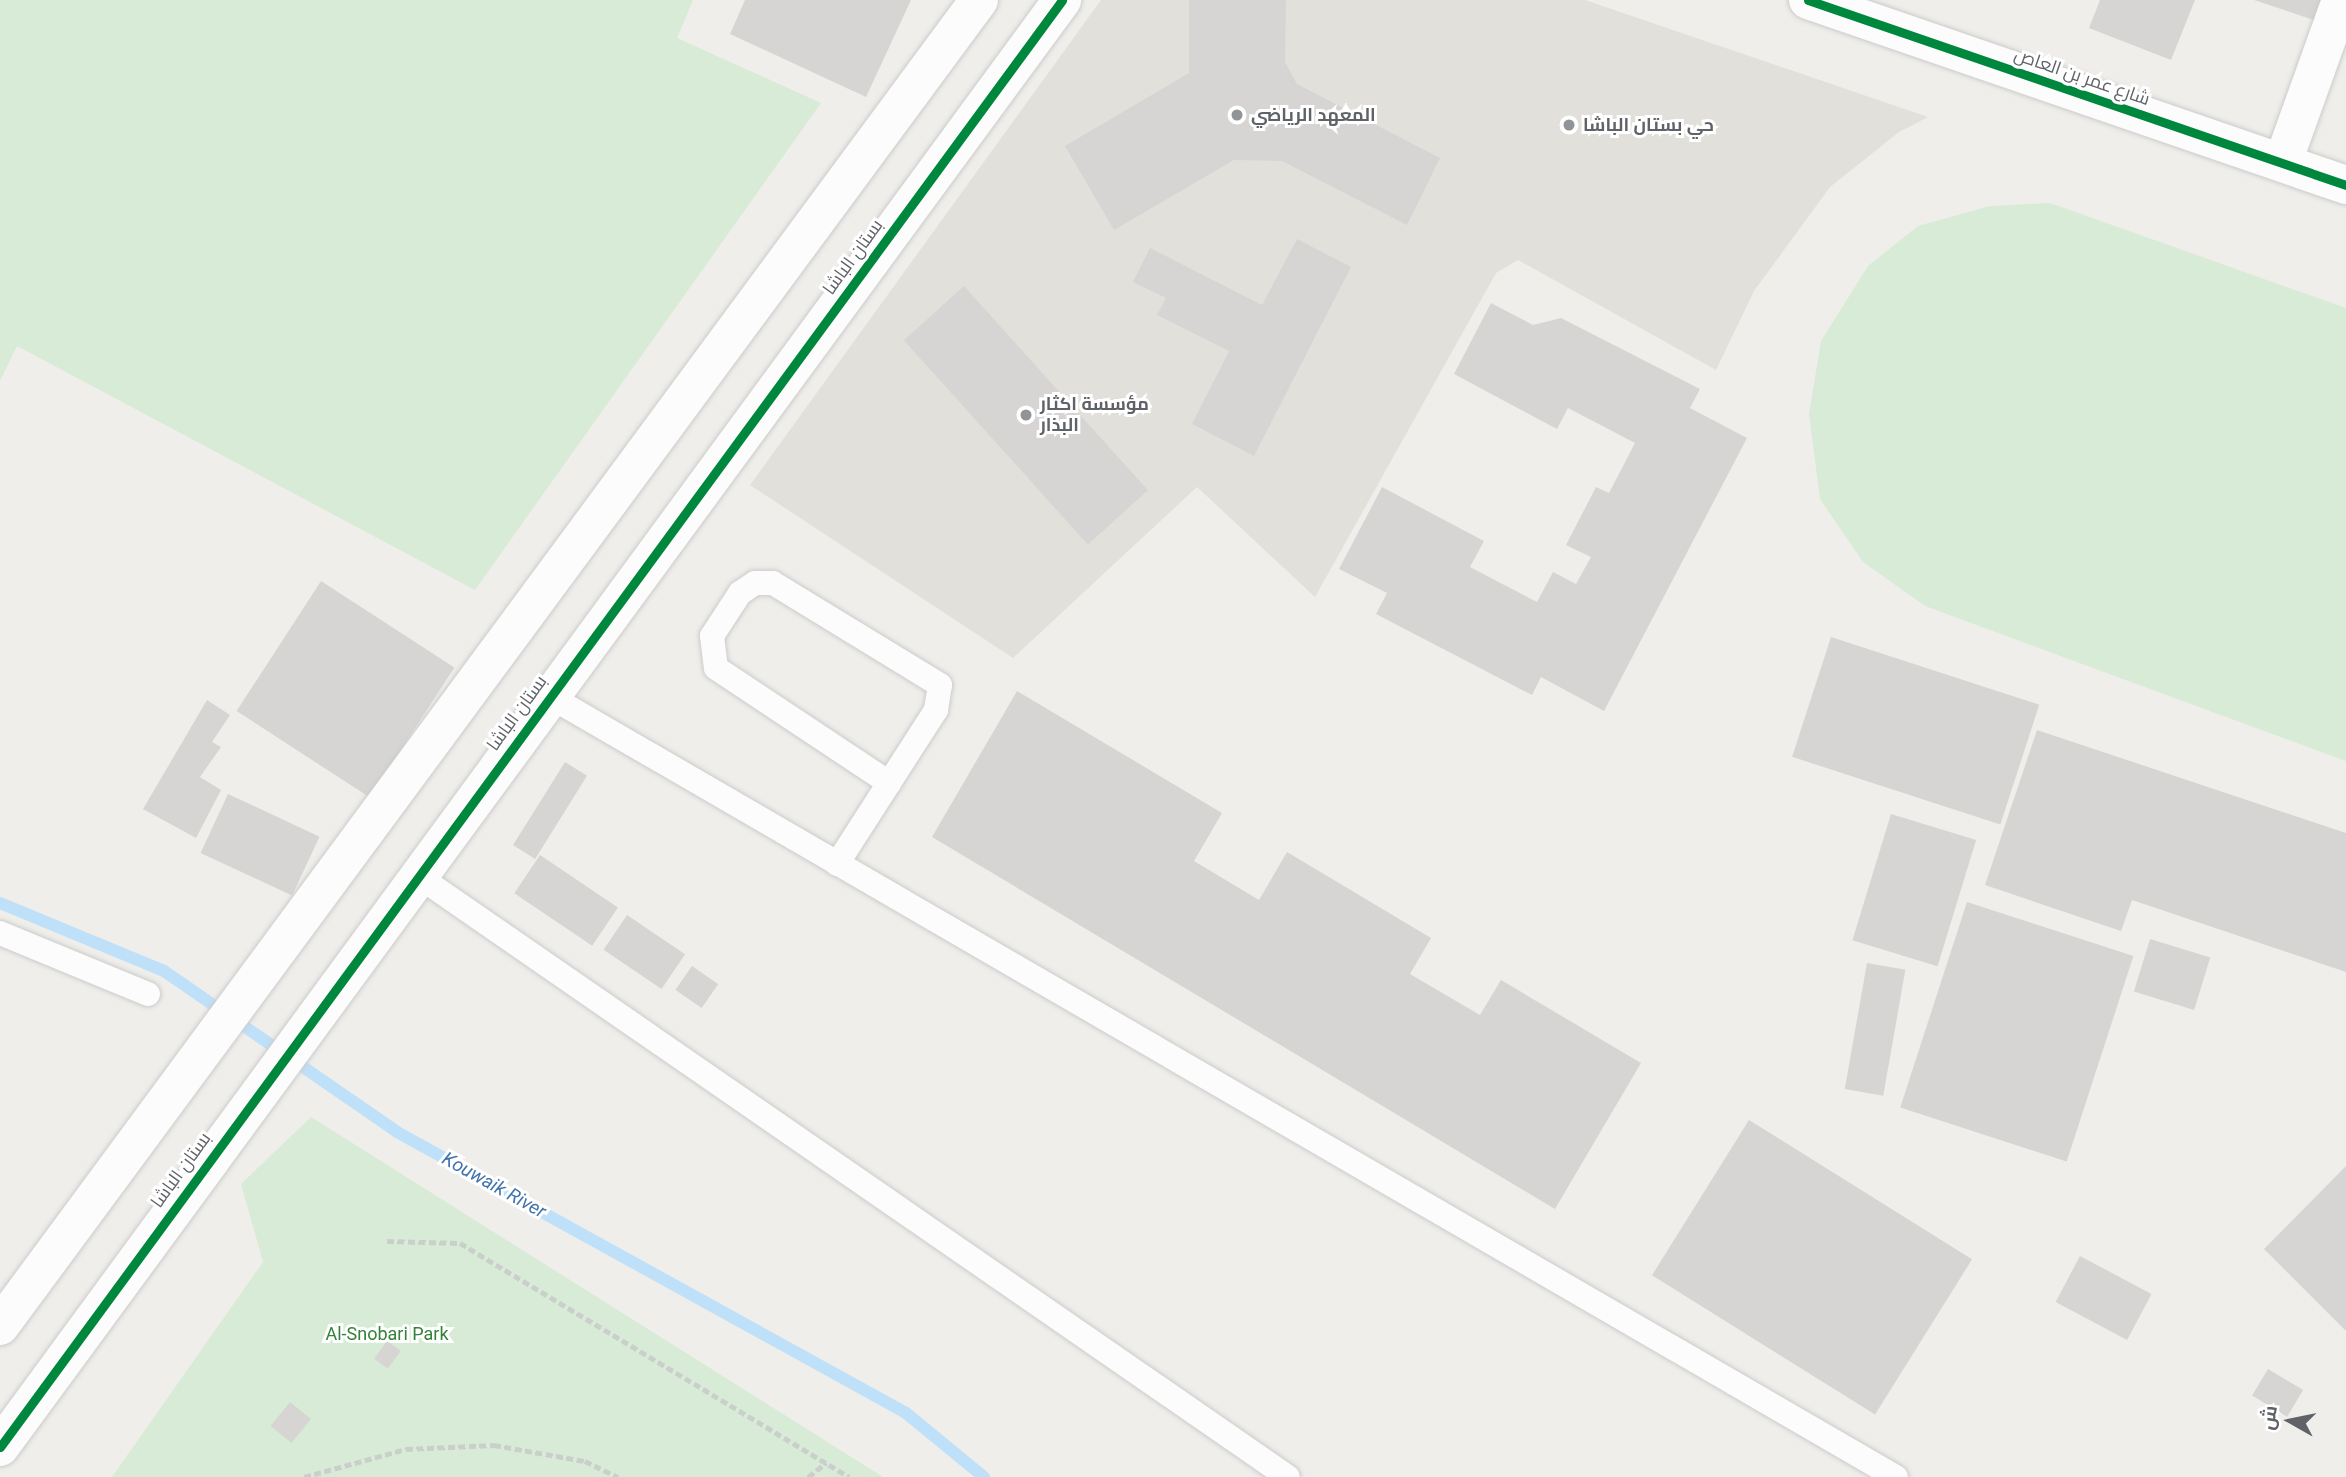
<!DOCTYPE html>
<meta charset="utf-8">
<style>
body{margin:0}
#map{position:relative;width:2346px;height:1477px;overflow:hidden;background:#efeeea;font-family:Roboto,Cairo,sans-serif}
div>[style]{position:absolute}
.education>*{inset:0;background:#e2e0da}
.green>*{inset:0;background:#d8ebd6}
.stream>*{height:12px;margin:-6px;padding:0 6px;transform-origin:6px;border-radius:6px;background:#bfe0f9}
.building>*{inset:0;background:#d6d5d3;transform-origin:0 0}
.path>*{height:4.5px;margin-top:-2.25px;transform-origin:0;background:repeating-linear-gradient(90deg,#cacfcc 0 7px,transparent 0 10.5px)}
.roads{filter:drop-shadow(0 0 2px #cbcccc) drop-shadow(0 0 2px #cbcccc)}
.lane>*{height:24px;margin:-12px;padding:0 12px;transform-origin:12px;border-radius:12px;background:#fdfcfc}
.street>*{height:38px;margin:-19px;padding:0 19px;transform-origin:19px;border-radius:19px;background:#fdfcfc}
.secondary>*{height:38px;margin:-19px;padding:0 19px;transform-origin:19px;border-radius:19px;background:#fdfcfc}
.cycleway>*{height:9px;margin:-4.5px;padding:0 4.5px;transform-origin:4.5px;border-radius:4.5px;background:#00873e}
.dots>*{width:19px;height:19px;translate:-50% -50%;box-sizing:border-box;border:4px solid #fff;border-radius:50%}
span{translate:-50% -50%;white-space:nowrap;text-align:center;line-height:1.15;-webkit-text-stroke:6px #fff;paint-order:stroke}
.street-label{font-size:18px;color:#5f6368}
.poi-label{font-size:18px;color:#5f6368;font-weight:700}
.left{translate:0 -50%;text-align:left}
.park-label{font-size:18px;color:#348238}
.water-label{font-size:19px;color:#4174aa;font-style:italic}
.north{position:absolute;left:2255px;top:1386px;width:70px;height:70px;-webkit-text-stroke:5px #fff;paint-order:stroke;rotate:279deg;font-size:19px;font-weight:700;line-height:28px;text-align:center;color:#5f6368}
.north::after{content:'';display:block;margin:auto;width:24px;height:32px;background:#5f6368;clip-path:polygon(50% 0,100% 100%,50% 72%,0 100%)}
</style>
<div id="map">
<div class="education">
<div style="clip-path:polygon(1101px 0,1585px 0,1928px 117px,1899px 132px,1830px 187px,1754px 291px,1716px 370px,1518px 260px,1496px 273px,1315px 597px,1197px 487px,1013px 658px,750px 485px)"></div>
</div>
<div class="green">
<div style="clip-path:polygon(0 0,693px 0,677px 38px,821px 103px,475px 590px,17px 346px,0 381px)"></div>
<div style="clip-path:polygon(2050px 203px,2346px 308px,2346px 761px,1925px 606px,1863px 562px,1820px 499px,1809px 414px,1821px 341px,1868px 266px,1918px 226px,1990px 206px)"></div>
<div style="clip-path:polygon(311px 1117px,883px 1477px,112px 1477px,263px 1262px,241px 1184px)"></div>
</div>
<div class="stream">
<div style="left:0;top:903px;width:178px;rotate:22.5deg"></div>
<div style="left:164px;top:971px;width:283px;rotate:34.6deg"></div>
<div style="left:397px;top:1132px;width:581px;rotate:28.9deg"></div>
<div style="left:906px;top:1413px;width:101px;rotate:39.4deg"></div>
</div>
<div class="building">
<div style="clip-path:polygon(745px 0,911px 0,866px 97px,730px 34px)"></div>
<div style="clip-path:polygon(1189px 0,1286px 0,1285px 62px,1297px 84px,1440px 158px,1407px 225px,1282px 161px,1234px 160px,1114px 230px,1065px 146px,1189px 73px)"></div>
<div style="clip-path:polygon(2100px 0,2195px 0,2171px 60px,2089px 28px)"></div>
<div style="clip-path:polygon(2254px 0,2330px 0,2323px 23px)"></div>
<div style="clip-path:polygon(1297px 239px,1351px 267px,1254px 456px,1192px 424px,1229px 351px,1157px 315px,1166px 298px,1133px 282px,1150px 248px,1262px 305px)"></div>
<div style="left:964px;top:286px;width:275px;height:81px;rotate:48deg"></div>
<div style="clip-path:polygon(1491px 303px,1533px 325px,1561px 318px,1700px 389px,1690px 408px,1747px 438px,1604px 711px,1541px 677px,1532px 695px,1376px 614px,1387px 593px,1339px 569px,1382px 487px,1484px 541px,1470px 567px,1537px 602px,1553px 572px,1576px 584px,1591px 557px,1566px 545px,1596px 487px,1609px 493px,1635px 443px,1568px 408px,1557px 429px,1454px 374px)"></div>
<div style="left:321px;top:581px;width:159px;height:155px;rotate:33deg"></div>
<div style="left:1831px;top:637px;width:219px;height:126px;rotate:18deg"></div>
<div style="clip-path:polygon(1017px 691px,1222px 813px,1194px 861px,1259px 900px,1287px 852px,1431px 938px,1410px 974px,1480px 1015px,1501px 980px,1641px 1063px,1555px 1209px,932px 837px)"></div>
<div style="clip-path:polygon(207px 700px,230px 715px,212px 742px,221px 747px,200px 777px,221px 790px,196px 838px,143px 809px)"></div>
<div style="clip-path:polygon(2037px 730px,2346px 833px,2346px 972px,2132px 900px,2121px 931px,1985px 885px)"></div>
<div style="left:565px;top:762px;width:26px;height:98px;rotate:32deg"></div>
<div style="left:228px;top:794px;width:101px;height:65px;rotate:25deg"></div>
<div style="left:1891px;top:814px;width:89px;height:132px;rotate:17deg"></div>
<div style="left:540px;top:855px;width:94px;height:46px;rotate:34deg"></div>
<div style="left:1967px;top:902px;width:175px;height:216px;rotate:18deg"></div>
<div style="left:627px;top:915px;width:70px;height:42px;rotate:34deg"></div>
<div style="left:2150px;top:939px;width:63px;height:55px;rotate:17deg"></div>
<div style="left:1867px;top:963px;width:39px;height:128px;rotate:10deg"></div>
<div style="left:692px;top:966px;width:32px;height:29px;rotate:35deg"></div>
<div style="left:1749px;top:1120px;width:263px;height:183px;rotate:32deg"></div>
<div style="clip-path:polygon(2346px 1166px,2346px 1331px,2264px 1249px)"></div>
<div style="left:2080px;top:1256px;width:81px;height:52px;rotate:28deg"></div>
<div style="left:387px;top:1341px;width:17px;height:22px;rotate:36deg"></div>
<div style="left:2268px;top:1369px;width:41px;height:31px;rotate:31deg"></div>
<div style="left:290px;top:1402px;width:27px;height:31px;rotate:39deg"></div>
</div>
<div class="path">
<div style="left:387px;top:1241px;width:73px;rotate:1.6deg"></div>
<div style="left:460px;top:1243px;width:454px;rotate:31deg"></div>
<div style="left:304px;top:1477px;width:106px;rotate:-15.4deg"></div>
<div style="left:406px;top:1449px;width:88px;rotate:-2.6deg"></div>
<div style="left:494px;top:1445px;width:92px;rotate:10deg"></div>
<div style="left:585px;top:1461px;width:37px;rotate:26deg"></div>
<div style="left:808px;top:1477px;width:23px;rotate:-38deg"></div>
</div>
<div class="roads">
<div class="lane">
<div style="left:549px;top:696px;width:1557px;rotate:30.11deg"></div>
<div style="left:837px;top:864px;width:96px;rotate:-57.3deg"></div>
<div style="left:889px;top:783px;width:87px;rotate:-57.2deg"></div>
<div style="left:936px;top:710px;width:25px;rotate:-81deg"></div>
<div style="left:940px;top:685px;width:196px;rotate:-148.6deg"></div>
<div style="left:773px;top:583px;width:18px;rotate:180deg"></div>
<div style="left:755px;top:583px;width:18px;rotate:146deg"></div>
<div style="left:740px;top:593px;width:51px;rotate:123.1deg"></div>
<div style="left:712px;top:636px;width:32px;rotate:83deg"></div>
<div style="left:716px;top:668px;width:208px;rotate:33.6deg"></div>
<div style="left:418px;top:876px;width:1057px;rotate:34.64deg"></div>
<div style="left:0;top:933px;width:160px;rotate:22.4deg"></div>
</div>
<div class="street">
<div style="left:2283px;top:162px;width:172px;rotate:-70.3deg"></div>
</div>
<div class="secondary">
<div style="left:1808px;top:0;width:569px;rotate:18.98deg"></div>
<div style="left:0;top:1326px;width:1648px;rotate:-53.56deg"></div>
<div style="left:0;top:1447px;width:1795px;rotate:-53.72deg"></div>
</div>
</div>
<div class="cycleway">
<div style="left:1808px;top:0;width:569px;rotate:18.98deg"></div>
<div style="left:0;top:1447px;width:1795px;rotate:-53.72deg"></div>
</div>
<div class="dots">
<div style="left:1237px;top:115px;background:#919496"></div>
<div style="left:1569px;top:125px;background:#919496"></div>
<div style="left:1026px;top:415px;background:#919496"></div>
</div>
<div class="street-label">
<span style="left:2082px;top:77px;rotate:19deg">شارع عمر بن العاص</span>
<span style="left:853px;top:257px;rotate:-54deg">بستان الباشا</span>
<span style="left:517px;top:713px;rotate:-54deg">بستان الباشا</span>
<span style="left:181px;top:1170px;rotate:-54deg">بستان الباشا</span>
</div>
<div class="poi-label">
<span class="left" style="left:1251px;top:115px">المعهد الرياضي</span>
<span class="left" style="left:1583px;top:125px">حي بستان الباشا</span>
<span class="left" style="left:1040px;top:415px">مؤسسة اكثار<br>البذار</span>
</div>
<div class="park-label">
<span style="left:387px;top:1334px">Al-Snobari Park</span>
</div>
<div class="water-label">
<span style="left:494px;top:1185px;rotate:29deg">Kouwaik River</span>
</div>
<div class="north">ش</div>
</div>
